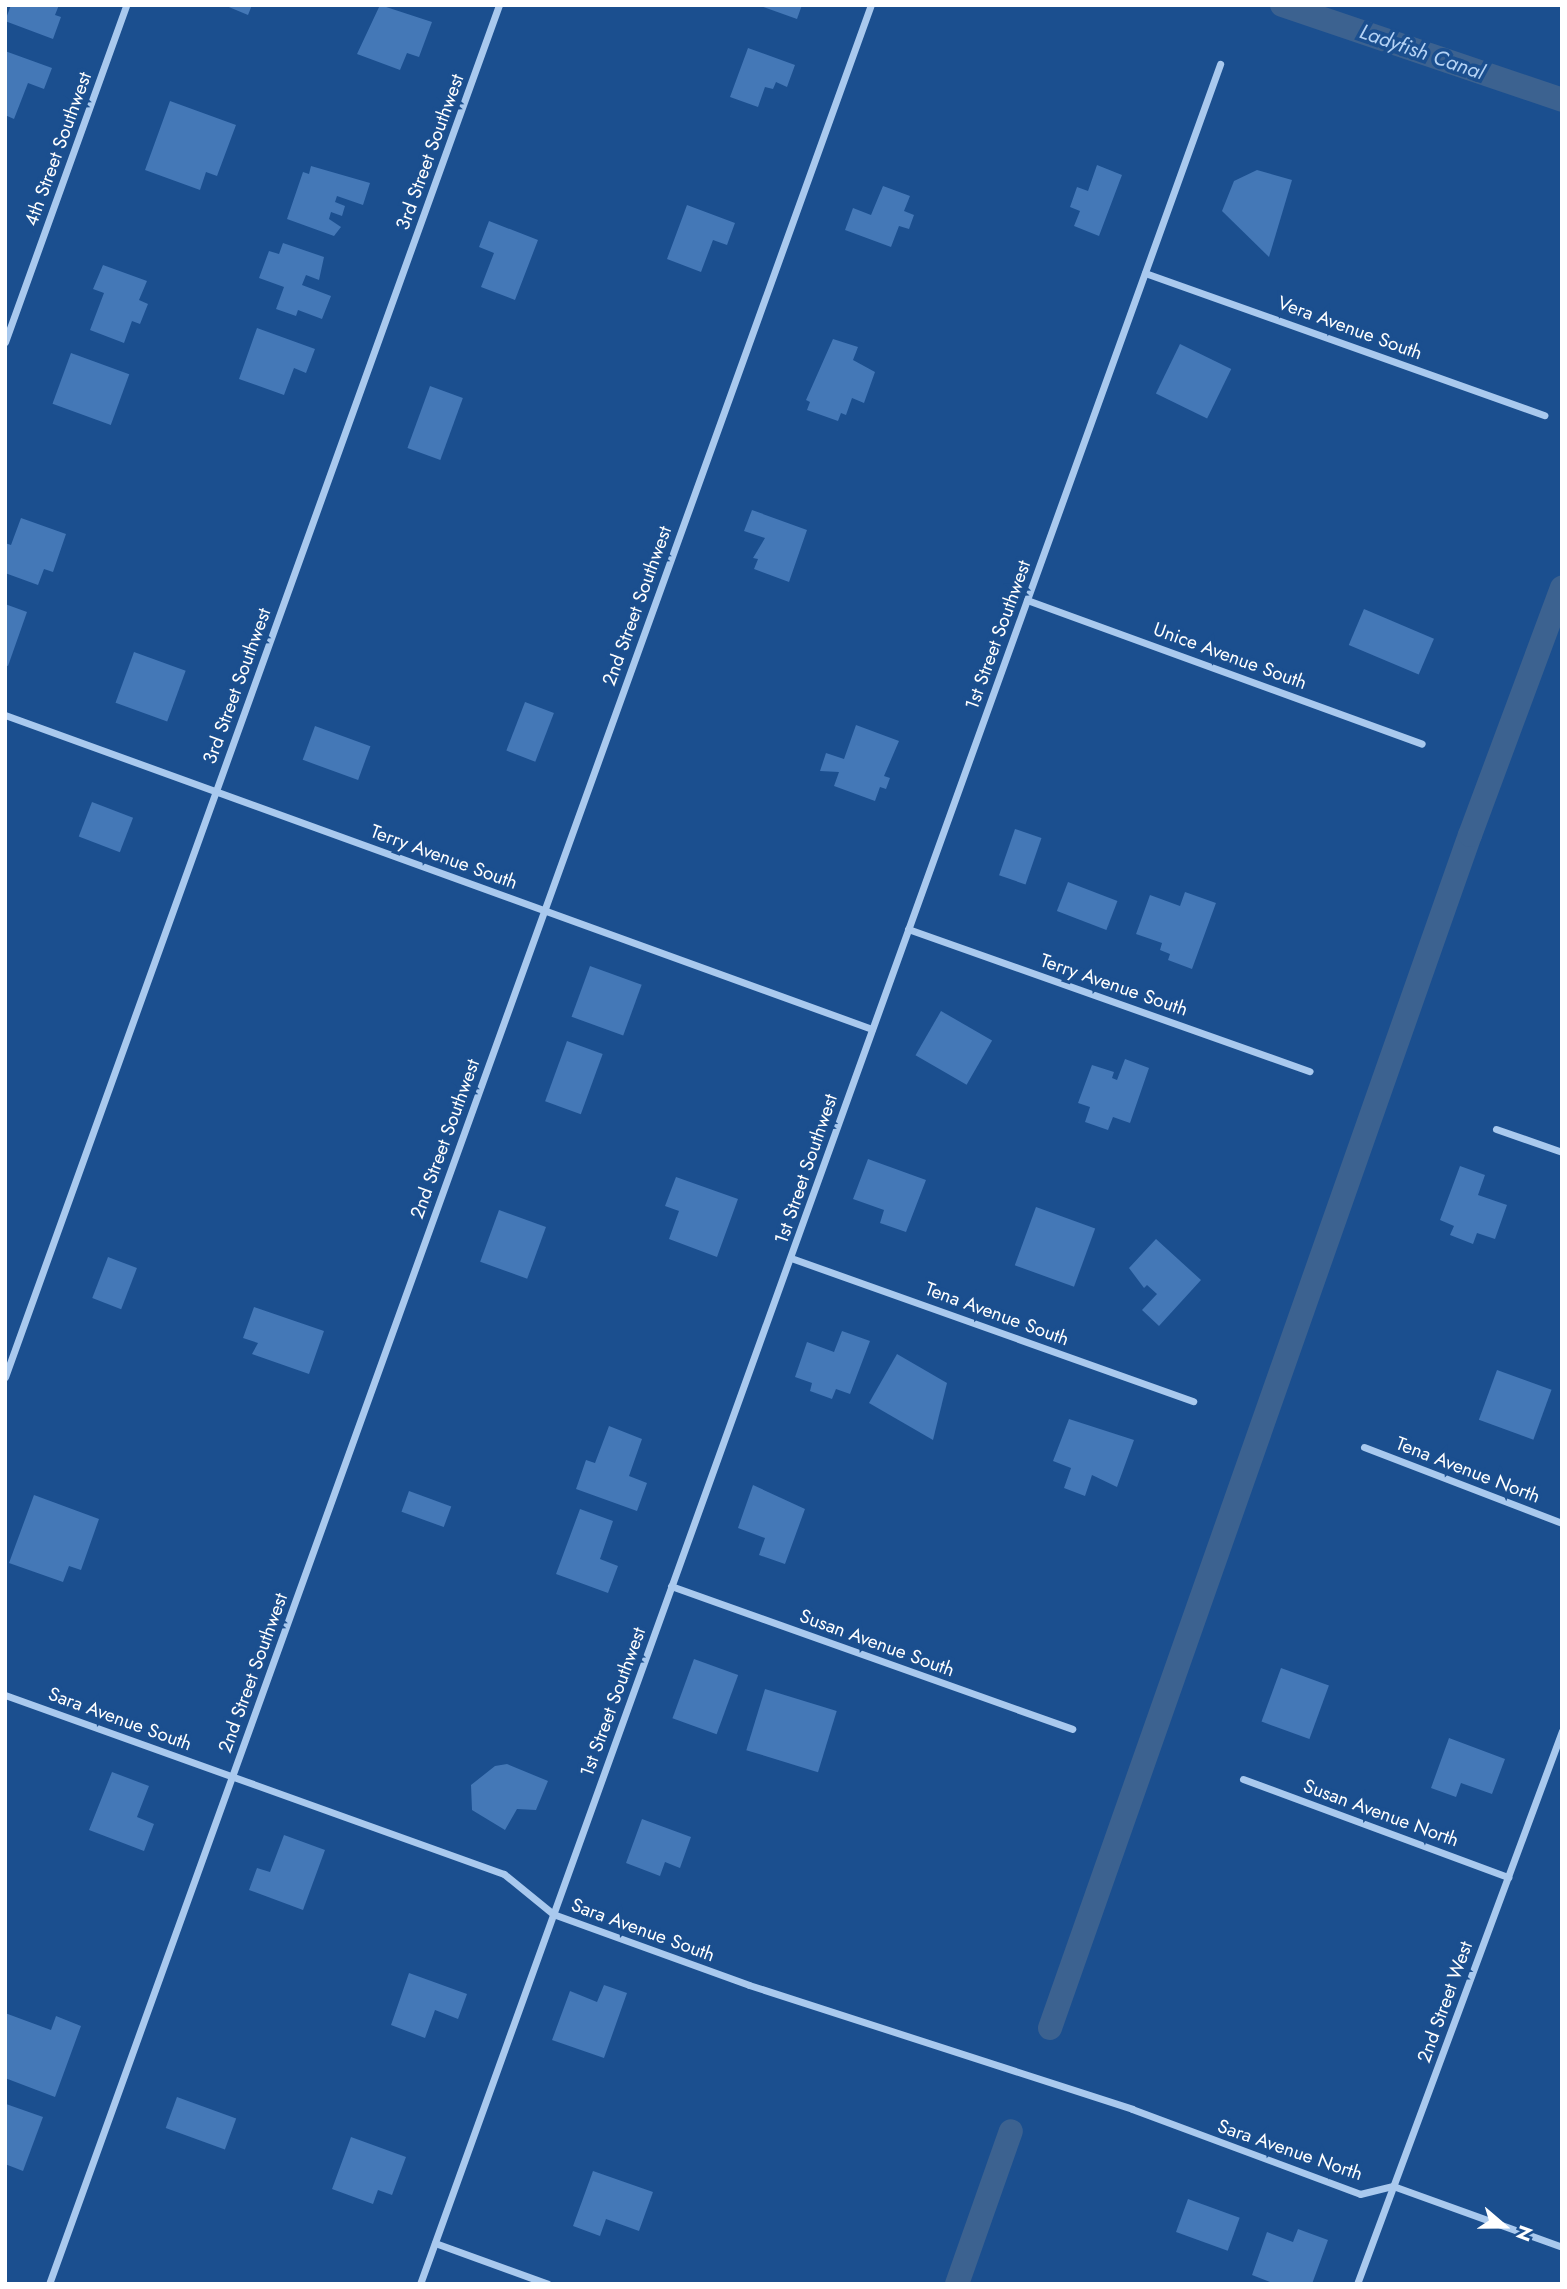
<!DOCTYPE html>
<style>
body{margin:0}
#map{position:relative;width:1567px;height:2289px;overflow:hidden;background:#1b4f8f;font-family:Jost,sans-serif}
div>[style]{position:absolute}
.canal>*{height:24px;margin:-12px;padding:0 12px;transform-origin:12px;border-radius:12px;background:#3c6290}
.building>*{inset:0;background:#4478b7;transform-origin:0 0}
.minor>*{height:7px;margin:-3.5px;padding:0 3.5px;transform-origin:3.5px;border-radius:3.5px;background:#a9c9ee}
span{translate:-50% -50%;white-space:nowrap;text-align:center;line-height:1.15;-webkit-text-stroke:7px #1b4f8f;paint-order:stroke}
.street-label{font-size:19px;color:#fff}
.water-label{font-size:21px;color:#b5d3f5;font-style:italic}
.frame{position:absolute;inset:0;border:7px solid #fff;pointer-events:none}
.north{position:absolute;left:1469px;top:2191px;width:70px;height:70px;-webkit-text-stroke:5px #1b4f8f;paint-order:stroke;rotate:110deg;font-size:19px;font-weight:700;line-height:28px;text-align:center;color:#fff}
.north::after{content:'';display:block;margin:auto;width:24px;height:32px;background:#fff;clip-path:polygon(50% 0,100% 100%,50% 72%,0 100%)}
</style>
<div id="map">
<div class="canal">
<div style="left:1282px;top:5px;width:296px;rotate:18.7deg"></div>
<div style="left:1050px;top:2028px;width:1265px;rotate:-70.61deg"></div>
<div style="left:1470px;top:835px;width:264px;rotate:-69.6deg"></div>
<div style="left:957px;top:2284px;width:162px;rotate:-70.6deg"></div>
</div>
<div class="building">
<div style="clip-path:polygon(11px 5px,59px 5px,55px 15px,61px 17px,53px 39px,5px 21px)"></div>
<div style="clip-path:polygon(224px 5px,252px 5px,248px 15px)"></div>
<div style="clip-path:polygon(380px 5px,432px 22px,419px 57px,407px 53px,400px 70px,357px 54px)"></div>
<div style="clip-path:polygon(758px 5px,802px 5px,797px 19px)"></div>
<div style="clip-path:polygon(748px 48px,795px 65px,787px 87px,776px 82px,773px 89px,765px 87px,758px 107px,730px 97px)"></div>
<div style="clip-path:polygon(5px 51px,52px 68px,44px 89px,28px 83px,14px 119px,5px 115px)"></div>
<div style="clip-path:polygon(170px 101px,236px 125px,217px 176px,206px 172px,200px 190px,145px 170px)"></div>
<div style="clip-path:polygon(1097px 165px,1122px 175px,1099px 236px,1074px 226px,1080px 211px,1070px 207px,1077px 187px,1088px 191px)"></div>
<div style="clip-path:polygon(311px 166px,370px 183px,363px 205px,337px 196px,335px 202px,345px 206px,342px 216px,331px 212px,329px 219px,341px 227px,334px 236px,287px 219px,303px 172px,309px 174px)"></div>
<div style="clip-path:polygon(1257px 170px,1292px 180px,1269px 257px,1222px 211px,1234px 181px)"></div>
<div style="clip-path:polygon(883px 186px,910px 196px,904px 211px,914px 215px,909px 229px,899px 226px,891px 247px,845px 230px,853px 208px,871px 215px)"></div>
<div style="clip-path:polygon(687px 205px,735px 223px,727px 245px,713px 240px,701px 272px,667px 259px)"></div>
<div style="clip-path:polygon(489px 221px,538px 240px,515px 300px,481px 287px,494px 253px,479px 247px)"></div>
<div style="clip-path:polygon(283px 243px,324px 257px,319px 280px,306px 275px,302px 285px,331px 296px,322px 319px,298px 310px,296px 316px,276px 309px,284px 287px,259px 278px,269px 251px,279px 254px)"></div>
<div style="clip-path:polygon(103px 265px,147px 281px,139px 300px,148px 304px,140px 324px,132px 321px,124px 343px,90px 330px,104px 293px,93px 289px)"></div>
<div style="clip-path:polygon(257px 328px,315px 349px,306px 373px,294px 368px,284px 395px,239px 379px)"></div>
<div style="clip-path:polygon(833px 339px,858px 347px,853px 360px,875px 372px,864px 403px,852px 398px,846px 415px,841px 413px,838px 421px,807px 410px,810px 402px,806px 400px)"></div>
<div style="left:1180px;top:344px;width:57px;height:55px;rotate:26deg"></div>
<div style="left:71px;top:353px;width:62px;height:54px;rotate:20deg"></div>
<div style="left:430px;top:386px;width:35px;height:66px;rotate:20deg"></div>
<div style="clip-path:polygon(752px 510px,807px 530px,789px 582px,754px 569px,758px 559px,753px 558px,765px 538px,744px 531px)"></div>
<div style="clip-path:polygon(21px 518px,66px 534px,53px 572px,44px 569px,38px 585px,5px 573px,5px 543px,11px 545px)"></div>
<div style="clip-path:polygon(5px 604px,27px 612px,8px 666px,5px 665px)"></div>
<div style="left:1364px;top:609px;width:76px;height:39px;rotate:23deg"></div>
<div style="left:134px;top:652px;width:55px;height:54px;rotate:20deg"></div>
<div style="left:525px;top:702px;width:31px;height:52px;rotate:21deg"></div>
<div style="clip-path:polygon(856px 725px,899px 741px,884px 776px,890px 778px,886px 789px,880px 787px,875px 801px,834px 786px,839px 772px,820px 771px,826px 753px,844px 759px)"></div>
<div style="left:315px;top:726px;width:59px;height:36px;rotate:20deg"></div>
<div style="left:92px;top:802px;width:44px;height:37px;rotate:21deg"></div>
<div style="left:1015px;top:829px;width:28px;height:49px;rotate:19deg"></div>
<div style="left:1068px;top:882px;width:53px;height:31px;rotate:21deg"></div>
<div style="clip-path:polygon(1185px 892px,1216px 903px,1192px 969px,1168px 960px,1170px 954px,1160px 950px,1162px 943px,1136px 934px,1150px 895px,1180px 906px)"></div>
<div style="left:590px;top:966px;width:55px;height:54px;rotate:20deg"></div>
<div style="left:941px;top:1011px;width:59px;height:51px;rotate:30deg"></div>
<div style="left:567px;top:1041px;width:38px;height:64px;rotate:20deg"></div>
<div style="clip-path:polygon(1125px 1059px,1149px 1068px,1130px 1123px,1113px 1117px,1108px 1130px,1085px 1122px,1090px 1107px,1078px 1103px,1092px 1065px,1114px 1072px,1112px 1078px,1117px 1080px)"></div>
<div style="clip-path:polygon(868px 1159px,926px 1180px,906px 1232px,880px 1223px,884px 1210px,853px 1199px)"></div>
<div style="clip-path:polygon(1460px 1166px,1485px 1175px,1478px 1195px,1507px 1205px,1495px 1239px,1477px 1233px,1473px 1244px,1450px 1235px,1454px 1226px,1440px 1220px)"></div>
<div style="clip-path:polygon(676px 1177px,738px 1199px,717px 1257px,669px 1239px,679px 1211px,665px 1206px)"></div>
<div style="left:1036px;top:1207px;width:63px;height:62px;rotate:20deg"></div>
<div style="left:499px;top:1210px;width:50px;height:55px;rotate:20deg"></div>
<div style="clip-path:polygon(1156px 1239px,1201px 1280px,1159px 1326px,1142px 1310px,1157px 1294px,1147px 1285px,1144px 1288px,1129px 1268px)"></div>
<div style="left:108px;top:1257px;width:31px;height:44px;rotate:21deg"></div>
<div style="clip-path:polygon(254px 1307px,324px 1331px,309px 1374px,252px 1354px,258px 1343px,243px 1338px)"></div>
<div style="clip-path:polygon(842px 1331px,870px 1341px,850px 1394px,836px 1389px,832px 1399px,810px 1391px,812px 1383px,795px 1377px,807px 1342px,834px 1352px)"></div>
<div style="clip-path:polygon(897px 1354px,947px 1383px,933px 1440px,869px 1403px)"></div>
<div style="left:1497px;top:1370px;width:58px;height:53px;rotate:20deg"></div>
<div style="clip-path:polygon(1069px 1419px,1134px 1440px,1117px 1487px,1092px 1475px,1085px 1496px,1064px 1488px,1071px 1468px,1053px 1461px)"></div>
<div style="clip-path:polygon(609px 1426px,642px 1439px,629px 1476px,647px 1483px,637px 1511px,576px 1489px,586px 1460px,595px 1463px)"></div>
<div style="clip-path:polygon(753px 1485px,805px 1509px,785px 1564px,759px 1555px,765px 1538px,738px 1528px)"></div>
<div style="left:409px;top:1491px;width:45px;height:22px;rotate:20deg"></div>
<div style="clip-path:polygon(34px 1495px,99px 1519px,81px 1570px,69px 1566px,63px 1582px,9px 1563px)"></div>
<div style="clip-path:polygon(580px 1509px,613px 1521px,600px 1559px,618px 1566px,608px 1593px,556px 1574px)"></div>
<div style="left:694px;top:1659px;width:47px;height:63px;rotate:20deg"></div>
<div style="left:1281px;top:1668px;width:51px;height:57px;rotate:20deg"></div>
<div style="left:765px;top:1689px;width:75px;height:64px;rotate:17deg"></div>
<div style="clip-path:polygon(1449px 1738px,1505px 1759px,1492px 1794px,1461px 1783px,1456px 1797px,1431px 1788px)"></div>
<div style="clip-path:polygon(507px 1764px,548px 1781px,536px 1810px,517px 1809px,505px 1830px,472px 1810px,471px 1785px,495px 1766px)"></div>
<div style="clip-path:polygon(112px 1772px,149px 1786px,137px 1817px,154px 1824px,144px 1851px,89px 1830px)"></div>
<div style="clip-path:polygon(642px 1819px,691px 1837px,680px 1868px,665px 1862px,660px 1876px,626px 1863px)"></div>
<div style="clip-path:polygon(284px 1835px,325px 1850px,303px 1910px,249px 1890px,257px 1868px,270px 1872px)"></div>
<div style="clip-path:polygon(409px 1973px,467px 1994px,458px 2019px,435px 2010px,425px 2038px,391px 2025px)"></div>
<div style="clip-path:polygon(604px 1985px,627px 1993px,604px 2058px,552px 2040px,570px 1991px,597px 2002px)"></div>
<div style="clip-path:polygon(5px 2013px,51px 2030px,56px 2016px,81px 2026px,55px 2097px,5px 2078px)"></div>
<div style="left:177px;top:2097px;width:63px;height:33px;rotate:20deg"></div>
<div style="clip-path:polygon(6px 2104px,43px 2117px,23px 2171px,5px 2164px)"></div>
<div style="clip-path:polygon(351px 2137px,406px 2157px,392px 2195px,378px 2190px,373px 2204px,332px 2189px)"></div>
<div style="clip-path:polygon(593px 2171px,653px 2192px,639px 2231px,606px 2219px,600px 2236px,573px 2226px)"></div>
<div style="left:1188px;top:2199px;width:55px;height:35px;rotate:20deg"></div>
<div style="clip-path:polygon(1298px 2229px,1328px 2240px,1312px 2284px,1275px 2284px,1252px 2275px,1267px 2232px,1293px 2242px)"></div>
</div>
<div class="minor">
<div style="left:1145px;top:273px;width:424px;rotate:19.6deg"></div>
<div style="left:5px;top:342px;width:358px;rotate:-70.2deg"></div>
<div style="left:1027px;top:600px;width:420px;rotate:20deg"></div>
<div style="left:5px;top:715px;width:922px;rotate:19.91deg"></div>
<div style="left:908px;top:929px;width:426px;rotate:19.5deg"></div>
<div style="left:1496px;top:1129px;width:70px;rotate:19.2deg"></div>
<div style="left:791px;top:1258px;width:427px;rotate:19.6deg"></div>
<div style="left:5px;top:1377px;width:1458px;rotate:-70.2deg"></div>
<div style="left:1364px;top:1447px;width:212px;rotate:21deg"></div>
<div style="left:671px;top:1586px;width:426px;rotate:19.6deg"></div>
<div style="left:5px;top:1695px;width:530px;rotate:19.73deg"></div>
<div style="left:504px;top:1874px;width:63px;rotate:39.2deg"></div>
<div style="left:553px;top:1914px;width:208px;rotate:19.9deg"></div>
<div style="left:749px;top:1985px;width:403px;rotate:17.9deg"></div>
<div style="left:1132px;top:2109px;width:243px;rotate:20.4deg"></div>
<div style="left:1360px;top:2194px;width:34px;rotate:-14deg"></div>
<div style="left:1393px;top:2186px;width:180px;rotate:19.8deg"></div>
<div style="left:1243px;top:1779px;width:283px;rotate:20.3deg"></div>
<div style="left:435px;top:2243px;width:120px;rotate:19.9deg"></div>
<div style="left:49px;top:2284px;width:2423px;rotate:-70.17deg"></div>
<div style="left:420px;top:2284px;width:2360px;rotate:-70.18deg"></div>
<div style="left:1357px;top:2284px;width:590px;rotate:-69.66deg"></div>
</div>
<div class="street-label">
<span style="left:58px;top:149px;rotate:-70deg">4th Street Southwest</span>
<span style="left:430px;top:152px;rotate:-70deg">3rd Street Southwest</span>
<span style="left:1350px;top:328px;rotate:20deg">Vera Avenue South</span>
<span style="left:637px;top:606px;rotate:-70deg">2nd Street Southwest</span>
<span style="left:998px;top:635px;rotate:-70deg">1st Street Southwest</span>
<span style="left:1230px;top:656px;rotate:20deg">Unice Avenue South</span>
<span style="left:237px;top:686px;rotate:-70deg">3rd Street Southwest</span>
<span style="left:444px;top:857px;rotate:20deg">Terry Avenue South</span>
<span style="left:1114px;top:985px;rotate:19deg">Terry Avenue South</span>
<span style="left:445px;top:1139px;rotate:-70deg">2nd Street Southwest</span>
<span style="left:806px;top:1169px;rotate:-71deg">1st Street Southwest</span>
<span style="left:997px;top:1314px;rotate:20deg">Tena Avenue South</span>
<span style="left:1468px;top:1470px;rotate:21deg">Tena Avenue North</span>
<span style="left:877px;top:1643px;rotate:20deg">Susan Avenue South</span>
<span style="left:253px;top:1673px;rotate:-70deg">2nd Street Southwest</span>
<span style="left:613px;top:1702px;rotate:-70deg">1st Street Southwest</span>
<span style="left:120px;top:1719px;rotate:20deg">Sara Avenue South</span>
<span style="left:1381px;top:1813px;rotate:20deg">Susan Avenue North</span>
<span style="left:643px;top:1930px;rotate:20deg">Sara Avenue South</span>
<span style="left:1445px;top:2002px;rotate:-70deg">2nd Street West</span>
<span style="left:1290px;top:2150px;rotate:19deg">Sara Avenue North</span>
</div>
<div class="water-label">
<span style="left:1422px;top:52px;rotate:19deg">Ladyfish Canal</span>
</div>
<div class="frame"></div>
<div class="north">N</div>
</div>
